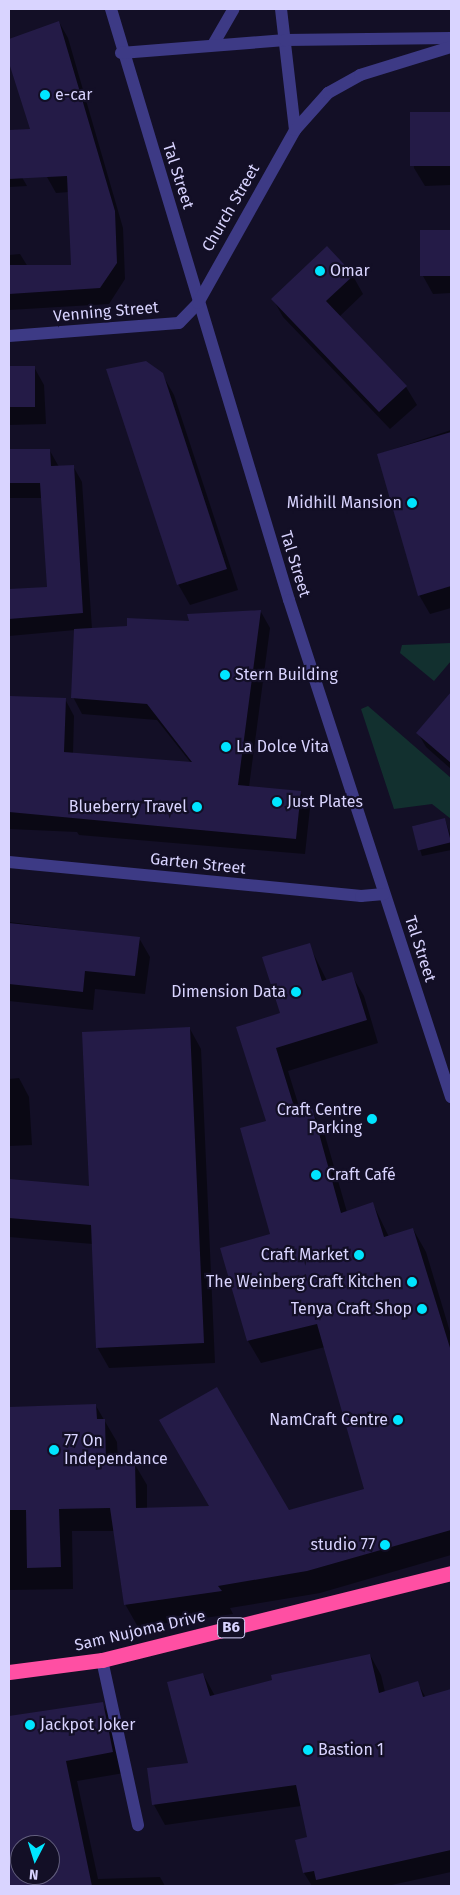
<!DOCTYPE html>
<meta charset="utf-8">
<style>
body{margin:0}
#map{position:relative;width:460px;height:1895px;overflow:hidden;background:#130f26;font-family:"Fira Sans",sans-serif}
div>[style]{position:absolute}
.green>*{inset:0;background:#12302f}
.shadow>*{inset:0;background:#0007}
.building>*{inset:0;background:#241b47;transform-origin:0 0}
.minor>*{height:12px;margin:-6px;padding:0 6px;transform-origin:6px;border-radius:6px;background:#3d3a85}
.highway>*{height:15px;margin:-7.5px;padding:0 7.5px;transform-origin:7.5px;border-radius:7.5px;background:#ff4fa3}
.dots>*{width:14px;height:14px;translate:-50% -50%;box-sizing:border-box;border:2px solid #130f26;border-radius:50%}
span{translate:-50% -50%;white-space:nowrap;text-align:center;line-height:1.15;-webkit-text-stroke:4.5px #130f26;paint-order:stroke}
.shield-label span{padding:1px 4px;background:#130f26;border:1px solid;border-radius:4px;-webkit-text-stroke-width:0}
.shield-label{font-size:15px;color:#d9d4ff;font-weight:700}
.poi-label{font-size:16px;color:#d9d4ff}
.left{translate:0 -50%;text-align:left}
.right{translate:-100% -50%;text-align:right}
.street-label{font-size:16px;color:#d9d4ff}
.frame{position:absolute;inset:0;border:10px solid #d9d4ff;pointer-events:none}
.north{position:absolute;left:10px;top:1835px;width:50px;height:50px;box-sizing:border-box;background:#130f26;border:1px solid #625e7d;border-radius:50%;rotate:185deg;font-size:14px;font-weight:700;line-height:20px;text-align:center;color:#d9d4ff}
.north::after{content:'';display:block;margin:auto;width:18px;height:22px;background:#00e5ff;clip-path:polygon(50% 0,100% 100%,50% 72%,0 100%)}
</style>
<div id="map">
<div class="green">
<div style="clip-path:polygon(451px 643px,451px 661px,434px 681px,400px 653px,402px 645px)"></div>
<div style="clip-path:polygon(368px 706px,451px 778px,451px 819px,432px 804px,394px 809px,361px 709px)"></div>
</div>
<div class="shadow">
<div style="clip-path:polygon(59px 22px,68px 38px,123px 228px,125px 279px,109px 304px,9px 310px,9px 255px,20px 254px,28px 267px,73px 267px,69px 192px,56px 193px,47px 177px,9px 59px,9px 40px)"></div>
<div style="clip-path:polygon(451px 114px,451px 185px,425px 186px,414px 168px,412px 115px)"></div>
<div style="clip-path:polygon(9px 155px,23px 179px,27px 186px,9px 187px)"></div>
<div style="clip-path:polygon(451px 231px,451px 293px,433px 294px,423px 276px,422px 232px)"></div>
<div style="clip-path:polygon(353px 276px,363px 294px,339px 317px,406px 387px,417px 405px,390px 429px,283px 317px,273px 299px)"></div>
<div style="clip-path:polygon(34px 367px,44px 385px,46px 424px,9px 425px,9px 368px)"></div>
<div style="clip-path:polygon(162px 374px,174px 395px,238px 590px,190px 605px,178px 584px)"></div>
<div style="clip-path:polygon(451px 430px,451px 608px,430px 614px,419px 595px,379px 454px)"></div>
<div style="clip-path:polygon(9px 450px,50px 451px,59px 467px,73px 466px,82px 482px,92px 629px,191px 622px,261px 612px,270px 628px,249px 787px,300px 792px,310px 808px,305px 854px,79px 835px,77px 832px,9px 829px,11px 697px,65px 699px,74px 716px,73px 754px,191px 763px,157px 720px,82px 714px,73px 697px,75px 630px,9px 636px,9px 591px,48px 588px,42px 498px,9px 498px)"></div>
<div style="clip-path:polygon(451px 695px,451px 769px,426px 747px,418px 733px)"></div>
<div style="clip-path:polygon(445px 819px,451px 837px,451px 850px,422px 856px,413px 826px)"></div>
<div style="clip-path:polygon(9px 922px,139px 938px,150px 957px,145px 994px,95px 989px,93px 1010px,9px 1001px)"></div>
<div style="clip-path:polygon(309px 945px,327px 981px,351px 974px,364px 996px,378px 1043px,288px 1071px,301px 1113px,311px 1110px,324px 1132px,347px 1212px,373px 1204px,389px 1237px,413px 1229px,426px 1252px,451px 1335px,451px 1555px,320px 1593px,230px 1608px,233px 1614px,138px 1627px,125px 1604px,115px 1531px,72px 1531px,73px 1589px,9px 1590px,9px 1408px,96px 1406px,117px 1442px,118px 1463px,134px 1463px,147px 1485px,147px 1509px,289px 1511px,365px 1490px,325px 1347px,261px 1363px,248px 1341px,272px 1235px,267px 1122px,237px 1028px,281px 1014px)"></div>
<div style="clip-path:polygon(190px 1029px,201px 1049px,215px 1363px,109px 1368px,97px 1347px,93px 1244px,9px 1237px,9px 1180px,90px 1187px)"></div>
<div style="clip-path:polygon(19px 1078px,29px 1097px,32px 1145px,9px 1146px,9px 1079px)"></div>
<div style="clip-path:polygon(370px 1655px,381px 1675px,385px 1692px,417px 1682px,426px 1698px,451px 1690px,451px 1872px,387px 1886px,312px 1886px,304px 1873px,309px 1838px,301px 1806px,165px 1825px,154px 1805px,190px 1764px,203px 1674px,215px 1696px)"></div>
<div style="clip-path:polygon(evenodd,102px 1703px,114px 1724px,124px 1773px,77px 1781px,98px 1879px,160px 1877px,165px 1886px,9px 1886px,9px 1717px,102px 1703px,20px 1845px,50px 1845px,50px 1875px,20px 1875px,20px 1845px)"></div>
</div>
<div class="building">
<div style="clip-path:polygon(59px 21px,115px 211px,117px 263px,100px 288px,9px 294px,9px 265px,71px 265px,67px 176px,9px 179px,9px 130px,30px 129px,9px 63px,9px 39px)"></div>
<div style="left:451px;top:112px;width:54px;height:41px;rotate:90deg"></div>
<div style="left:420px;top:230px;width:31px;height:46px"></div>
<div style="clip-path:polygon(327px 246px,354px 275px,326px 301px,407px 386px,379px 412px,271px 299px)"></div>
<div style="clip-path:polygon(146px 361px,163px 373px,227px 569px,177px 585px,106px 369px)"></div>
<div style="left:9px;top:366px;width:26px;height:41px"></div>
<div style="clip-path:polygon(451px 432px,451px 586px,418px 596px,377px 454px)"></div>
<div style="clip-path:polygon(9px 449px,50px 449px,51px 466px,74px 465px,83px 613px,9px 619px,9px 589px,47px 587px,40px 483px,9px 483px)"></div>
<div style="clip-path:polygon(261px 610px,238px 785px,301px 791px,296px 839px,9px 812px,10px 696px,66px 698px,64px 752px,192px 762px,147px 704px,71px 698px,74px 629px,127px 626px,127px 618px,189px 621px,187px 614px)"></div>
<div style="clip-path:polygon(451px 692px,451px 763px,416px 733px)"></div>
<div style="left:445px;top:818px;width:25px;height:34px;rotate:76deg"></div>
<div style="clip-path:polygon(9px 923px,140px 937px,135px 976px,85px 971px,83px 992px,9px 984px)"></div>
<div style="clip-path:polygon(310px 943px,322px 981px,352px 972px,367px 1020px,276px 1048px,296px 1113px,312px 1108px,341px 1213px,373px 1202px,384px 1237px,413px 1228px,451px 1351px,451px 1530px,307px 1571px,218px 1586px,222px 1591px,124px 1605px,110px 1508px,59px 1509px,61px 1567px,27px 1568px,26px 1510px,9px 1510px,9px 1407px,96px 1404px,97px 1419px,105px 1419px,106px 1462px,135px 1462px,136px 1508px,209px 1506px,159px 1420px,217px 1387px,289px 1510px,364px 1489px,317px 1324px,247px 1341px,220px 1248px,270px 1234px,240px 1128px,266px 1121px,236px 1027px,280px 1013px,262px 957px)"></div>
<div style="clip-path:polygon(190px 1027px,204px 1343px,96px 1348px,91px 1225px,9px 1218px,9px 1179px,89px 1186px,82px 1032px)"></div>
<div style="clip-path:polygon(370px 1654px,379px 1693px,418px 1681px,423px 1697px,451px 1689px,451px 1850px,316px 1880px,314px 1871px,303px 1873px,295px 1840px,307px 1837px,296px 1785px,152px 1805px,147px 1768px,188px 1763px,167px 1682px,203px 1673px,210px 1696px,272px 1680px,271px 1675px)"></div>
<div style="clip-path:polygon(evenodd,103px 1702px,113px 1752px,66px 1761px,92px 1886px,9px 1886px,9px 1716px,103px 1702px,20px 1845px,50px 1845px,50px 1875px,20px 1875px,20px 1845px)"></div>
</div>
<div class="minor">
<div style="left:111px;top:9px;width:617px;rotate:73.24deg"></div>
<div style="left:289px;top:600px;width:523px;rotate:71.95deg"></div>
<div style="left:281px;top:9px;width:122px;rotate:83.4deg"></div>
<div style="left:214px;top:43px;width:39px;rotate:-60deg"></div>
<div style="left:121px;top:53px;width:165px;rotate:-4.5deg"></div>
<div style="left:285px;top:40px;width:166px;rotate:-0.7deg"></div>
<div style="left:9px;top:336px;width:170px;rotate:-4.4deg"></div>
<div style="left:179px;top:323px;width:28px;rotate:-46deg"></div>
<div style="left:198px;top:303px;width:198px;rotate:-60.7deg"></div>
<div style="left:295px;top:130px;width:50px;rotate:-48.3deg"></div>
<div style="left:328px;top:93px;width:37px;rotate:-29deg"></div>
<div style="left:360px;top:75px;width:95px;rotate:-17.1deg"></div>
<div style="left:9px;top:862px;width:354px;rotate:5.5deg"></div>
<div style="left:361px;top:896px;width:23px;rotate:-5deg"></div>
<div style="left:102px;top:1660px;width:169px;rotate:77.7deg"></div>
</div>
<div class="highway">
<div style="left:9px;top:1672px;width:94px;rotate:-7.4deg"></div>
<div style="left:102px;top:1660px;width:360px;rotate:-14deg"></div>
</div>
<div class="dots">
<div style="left:45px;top:95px;background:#00e5ff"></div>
<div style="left:320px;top:271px;background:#00e5ff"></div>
<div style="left:412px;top:503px;background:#00e5ff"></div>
<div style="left:225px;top:675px;background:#00e5ff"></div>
<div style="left:226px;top:747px;background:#00e5ff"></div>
<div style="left:277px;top:802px;background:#00e5ff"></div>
<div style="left:197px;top:807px;background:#00e5ff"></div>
<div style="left:296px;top:992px;background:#00e5ff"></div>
<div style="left:372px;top:1119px;background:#00e5ff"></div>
<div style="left:316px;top:1175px;background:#00e5ff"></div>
<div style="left:359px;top:1255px;background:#00e5ff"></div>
<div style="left:412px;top:1282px;background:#00e5ff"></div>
<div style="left:422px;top:1309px;background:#00e5ff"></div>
<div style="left:398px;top:1420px;background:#00e5ff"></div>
<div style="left:54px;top:1450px;background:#00e5ff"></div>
<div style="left:385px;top:1545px;background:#00e5ff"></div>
<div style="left:30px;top:1725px;background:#00e5ff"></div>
<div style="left:308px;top:1750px;background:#00e5ff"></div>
</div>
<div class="shield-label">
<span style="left:231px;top:1628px">B6</span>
</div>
<div class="poi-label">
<span class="left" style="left:55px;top:95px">e-car</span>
<span class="left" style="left:330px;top:271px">Omar</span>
<span class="right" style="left:402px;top:503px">Midhill Mansion</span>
<span class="left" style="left:235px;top:675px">Stern Building</span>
<span class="left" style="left:236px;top:747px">La Dolce Vita</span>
<span class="left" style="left:287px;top:802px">Just Plates</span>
<span class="right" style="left:187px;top:807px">Blueberry Travel</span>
<span class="right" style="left:286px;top:992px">Dimension Data</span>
<span class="right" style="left:362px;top:1119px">Craft Centre<br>Parking</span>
<span class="left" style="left:326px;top:1175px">Craft Café</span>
<span class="right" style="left:349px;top:1255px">Craft Market</span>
<span class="right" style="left:402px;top:1282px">The Weinberg Craft Kitchen</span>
<span class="right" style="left:412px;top:1309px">Tenya Craft Shop</span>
<span class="right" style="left:388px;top:1420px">NamCraft Centre</span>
<span class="left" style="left:64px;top:1450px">77 On<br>Independance</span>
<span class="right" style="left:375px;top:1545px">studio 77</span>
<span class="left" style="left:40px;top:1725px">Jackpot Joker</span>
<span class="left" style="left:318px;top:1750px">Bastion 1</span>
</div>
<div class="street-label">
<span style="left:178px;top:176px;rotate:72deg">Tal Street</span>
<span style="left:231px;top:208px;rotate:-60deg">Church Street</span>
<span style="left:106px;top:312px;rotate:-5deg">Venning Street</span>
<span style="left:295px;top:564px;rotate:73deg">Tal Street</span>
<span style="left:198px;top:864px;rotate:6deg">Garten Street</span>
<span style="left:420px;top:949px;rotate:72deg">Tal Street</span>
<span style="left:140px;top:1631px;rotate:-13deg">Sam Nujoma Drive</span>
</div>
<div class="frame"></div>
<div class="north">N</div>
</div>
